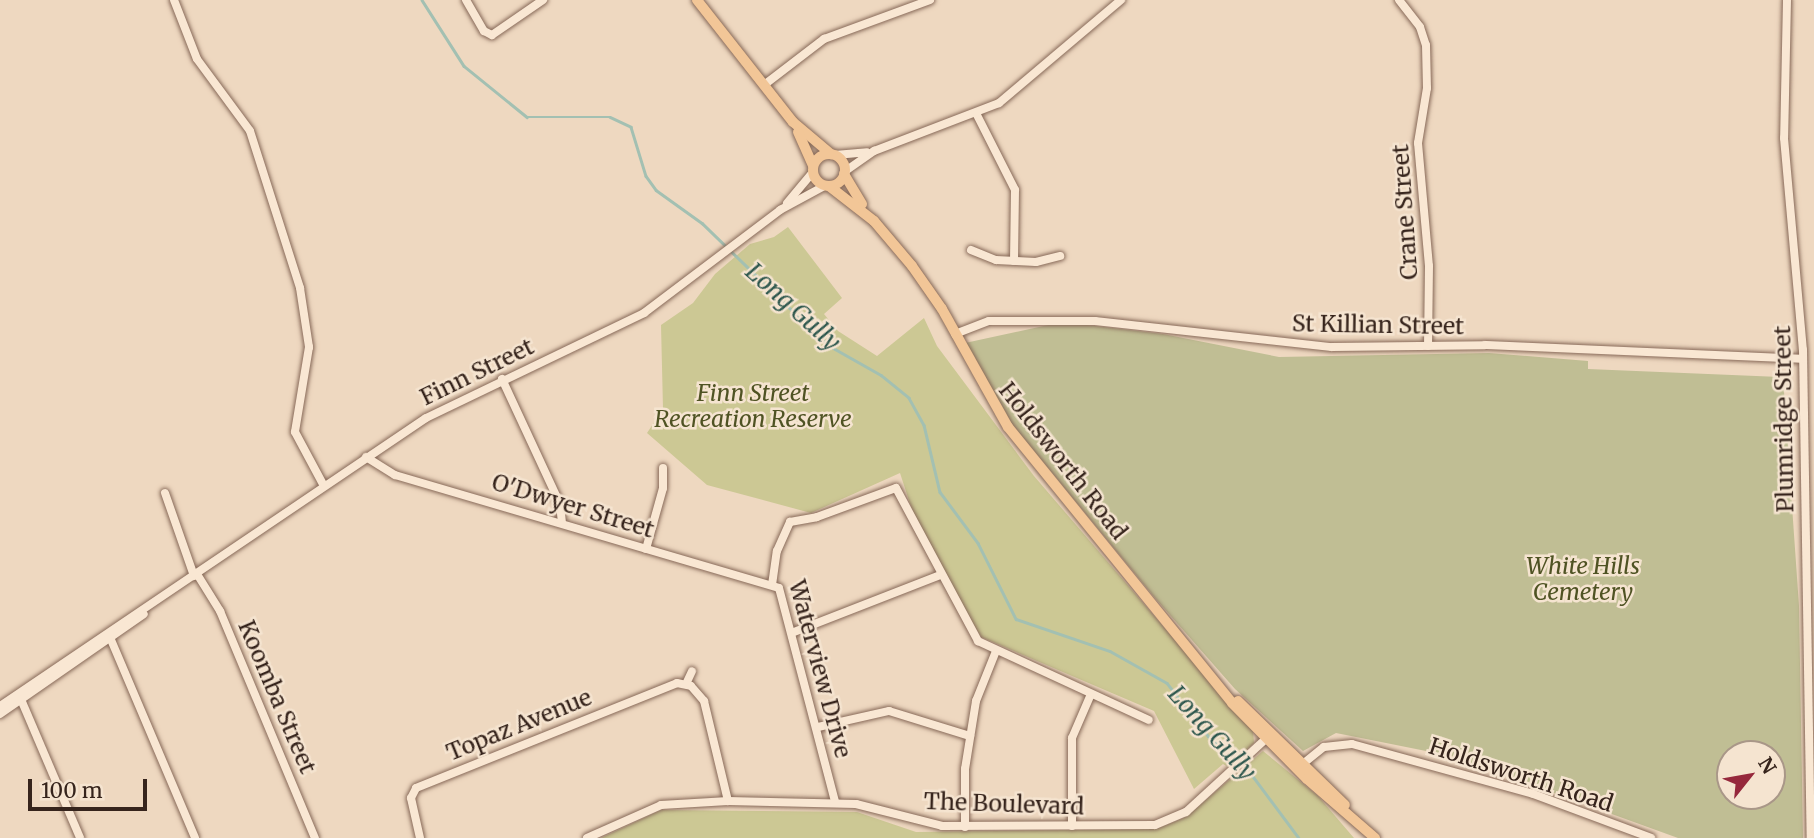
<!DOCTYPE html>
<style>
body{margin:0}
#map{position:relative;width:1814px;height:838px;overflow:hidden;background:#eed8c0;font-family:Merriweather,serif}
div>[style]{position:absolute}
.green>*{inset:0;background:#ccc894}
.cemetery>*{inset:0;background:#c0be94}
.stream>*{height:2.5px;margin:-1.25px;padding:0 1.25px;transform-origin:1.25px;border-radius:1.25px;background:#a3c0b2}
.roads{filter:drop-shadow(0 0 2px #876958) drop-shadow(0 0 2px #876958)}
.minor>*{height:8px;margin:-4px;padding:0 4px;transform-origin:4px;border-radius:4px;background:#f9e7d3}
.major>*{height:10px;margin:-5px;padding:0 5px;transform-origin:5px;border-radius:5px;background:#f2c697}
.major>.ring{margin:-5px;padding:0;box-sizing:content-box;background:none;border:10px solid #f2c697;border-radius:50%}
span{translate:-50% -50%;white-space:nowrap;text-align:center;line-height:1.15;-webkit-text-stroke:5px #f5e4d0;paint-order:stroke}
.street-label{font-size:23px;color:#36241c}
.park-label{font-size:23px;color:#4f5323;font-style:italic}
.water-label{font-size:24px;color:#2c564c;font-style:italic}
.north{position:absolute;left:1716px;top:740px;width:70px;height:70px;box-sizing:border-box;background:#f5e4d0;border:2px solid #a99788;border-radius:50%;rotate:59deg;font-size:19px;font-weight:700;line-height:28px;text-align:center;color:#36241c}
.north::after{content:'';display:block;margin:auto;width:24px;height:32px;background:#96283c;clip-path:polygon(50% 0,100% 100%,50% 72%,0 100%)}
.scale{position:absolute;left:28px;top:779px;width:119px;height:32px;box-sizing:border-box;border:4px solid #36241c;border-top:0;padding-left:9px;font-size:21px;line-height:24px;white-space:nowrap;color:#36241c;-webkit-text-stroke:5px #f5e4d0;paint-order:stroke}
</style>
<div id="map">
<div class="green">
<div style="clip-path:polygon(788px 227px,842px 298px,824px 314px,838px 331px,877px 356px,924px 318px,937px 346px,1034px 476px,1253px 731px,1254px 743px,1228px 767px,1223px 764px,1194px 789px,1154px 711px,981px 637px,918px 528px,900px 473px,811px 513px,707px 485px,647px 433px,663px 409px,661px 325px,693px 303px,715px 274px,750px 244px,774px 237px)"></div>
<div style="clip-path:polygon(1263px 751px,1318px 796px,1354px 838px,601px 838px,661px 810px,857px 812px,916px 832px,1157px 829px,1186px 817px)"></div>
</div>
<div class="cemetery">
<div style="clip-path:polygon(evenodd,1062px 322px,1163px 334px,1279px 357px,1489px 353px,1588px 361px,1588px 369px,1783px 377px,1799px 606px,1803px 838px,1678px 838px,1451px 756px,1336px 733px,1303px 751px,1235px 689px,1155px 598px,1002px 412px,965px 343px,1062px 322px,1730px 754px,1772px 754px,1772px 796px,1730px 796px,1730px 754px)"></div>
</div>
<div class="stream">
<div style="left:422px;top:0;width:78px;rotate:57.5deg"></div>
<div style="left:464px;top:66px;width:81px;rotate:39deg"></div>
<div style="left:527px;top:117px;width:83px"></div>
<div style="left:610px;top:117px;width:23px;rotate:25deg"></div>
<div style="left:631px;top:127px;width:51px;rotate:73deg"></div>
<div style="left:646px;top:176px;width:17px;rotate:54deg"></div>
<div style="left:656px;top:190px;width:57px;rotate:35.7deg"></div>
<div style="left:702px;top:223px;width:175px;rotate:44.1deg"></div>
<div style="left:828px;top:345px;width:61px;rotate:29.5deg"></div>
<div style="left:881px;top:375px;width:36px;rotate:39deg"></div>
<div style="left:909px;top:398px;width:31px;rotate:61deg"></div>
<div style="left:924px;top:425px;width:69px;rotate:76.6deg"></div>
<div style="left:940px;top:492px;width:64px;rotate:53.3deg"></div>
<div style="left:978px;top:543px;width:85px;rotate:63.4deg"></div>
<div style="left:1016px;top:619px;width:99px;rotate:18.8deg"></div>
<div style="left:1110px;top:651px;width:65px;rotate:29.3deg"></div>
<div style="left:1167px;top:683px;width:68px;rotate:52.1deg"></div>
<div style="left:1209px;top:737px;width:48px;rotate:39deg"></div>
<div style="left:1246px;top:767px;width:89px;rotate:53.3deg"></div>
</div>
<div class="roads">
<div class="minor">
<div style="left:174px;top:0;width:63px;rotate:68.7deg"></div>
<div style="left:197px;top:59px;width:89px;rotate:53.6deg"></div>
<div style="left:250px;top:131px;width:165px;rotate:72.3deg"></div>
<div style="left:300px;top:288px;width:60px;rotate:81.3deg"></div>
<div style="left:309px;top:347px;width:86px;rotate:99.4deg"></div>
<div style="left:295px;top:432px;width:61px;rotate:61.8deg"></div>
<div style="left:466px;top:0;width:36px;rotate:60deg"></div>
<div style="left:484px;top:31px;width:9px;rotate:27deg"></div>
<div style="left:492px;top:35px;width:62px;rotate:-34.5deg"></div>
<div style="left:1399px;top:0;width:34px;rotate:52deg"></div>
<div style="left:1420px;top:27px;width:19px;rotate:72deg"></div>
<div style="left:1426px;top:45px;width:43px;rotate:88.7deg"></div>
<div style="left:1427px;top:88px;width:56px;rotate:99.3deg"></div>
<div style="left:1418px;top:143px;width:123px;rotate:84.9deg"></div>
<div style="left:1429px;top:266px;width:80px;rotate:90.7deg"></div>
<div style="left:1787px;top:0;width:138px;rotate:91.2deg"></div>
<div style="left:1784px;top:138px;width:213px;rotate:84.9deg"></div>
<div style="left:1803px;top:350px;width:488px;rotate:89.1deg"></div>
<div style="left:764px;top:85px;width:76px;rotate:-37.5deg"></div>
<div style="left:824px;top:39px;width:113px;rotate:-20.2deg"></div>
<div style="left:977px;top:115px;width:84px;rotate:63.1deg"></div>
<div style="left:1015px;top:190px;width:71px;rotate:90.8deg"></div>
<div style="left:835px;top:155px;width:32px;rotate:-5deg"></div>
<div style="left:844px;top:172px;width:37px;rotate:-35deg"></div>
<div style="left:874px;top:151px;width:134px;rotate:-21deg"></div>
<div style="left:999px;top:103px;width:160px;rotate:-40.2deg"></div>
<div style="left:787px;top:203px;width:40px;rotate:-50deg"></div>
<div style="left:971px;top:250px;width:27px;rotate:22deg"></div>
<div style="left:996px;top:260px;width:40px;rotate:2.9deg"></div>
<div style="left:1036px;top:262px;width:25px;rotate:-14deg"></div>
<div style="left:955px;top:334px;width:36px;rotate:-21deg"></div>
<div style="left:989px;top:321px;width:106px"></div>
<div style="left:1095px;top:321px;width:238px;rotate:6.3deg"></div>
<div style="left:1332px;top:347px;width:153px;rotate:-0.7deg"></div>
<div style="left:1485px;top:345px;width:318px;rotate:2.5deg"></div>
<div style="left:502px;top:379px;width:138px;rotate:65.1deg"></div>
<div style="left:560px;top:504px;width:18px;rotate:84deg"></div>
<div style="left:366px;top:457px;width:34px;rotate:32deg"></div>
<div style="left:395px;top:475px;width:400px;rotate:16.4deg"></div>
<div style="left:779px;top:588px;width:221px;rotate:75.3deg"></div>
<div style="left:165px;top:493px;width:88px;rotate:70.7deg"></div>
<div style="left:646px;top:549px;width:63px;rotate:-74.4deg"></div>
<div style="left:663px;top:488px;width:20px;rotate:-90deg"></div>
<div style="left:197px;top:574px;width:44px;rotate:58.1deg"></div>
<div style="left:220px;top:611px;width:246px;rotate:67.3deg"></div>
<div style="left:772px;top:585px;width:34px;rotate:-82deg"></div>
<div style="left:777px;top:551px;width:32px;rotate:-66deg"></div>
<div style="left:790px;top:522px;width:27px;rotate:-10deg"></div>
<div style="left:817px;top:517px;width:84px;rotate:-20.2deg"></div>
<div style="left:896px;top:488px;width:174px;rotate:61.8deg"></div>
<div style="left:978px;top:641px;width:188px;rotate:24.8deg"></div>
<div style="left:794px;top:632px;width:157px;rotate:-21.3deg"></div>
<div style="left:109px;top:635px;width:220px;rotate:67deg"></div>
<div style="left:686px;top:684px;width:14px;rotate:-65deg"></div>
<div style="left:20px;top:697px;width:153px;rotate:66.9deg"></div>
<div style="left:0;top:706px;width:514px;rotate:-34.06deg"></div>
<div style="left:426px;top:418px;width:242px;rotate:-25.7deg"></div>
<div style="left:644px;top:313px;width:171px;rotate:-37.1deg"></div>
<div style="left:780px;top:210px;width:52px;rotate:-28.5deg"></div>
<div style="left:0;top:714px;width:175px;rotate:-34.8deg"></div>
<div style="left:818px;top:727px;width:73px;rotate:-12.7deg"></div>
<div style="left:889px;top:711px;width:85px;rotate:17.2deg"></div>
<div style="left:1299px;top:767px;width:32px;rotate:-39deg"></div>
<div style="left:1324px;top:747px;width:28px;rotate:-6deg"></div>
<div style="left:1352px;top:744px;width:188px;rotate:15.4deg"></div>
<div style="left:1533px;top:794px;width:126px;rotate:20.4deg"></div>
<div style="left:1072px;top:826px;width:88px;rotate:-90deg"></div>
<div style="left:1072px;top:738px;width:48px;rotate:-66.6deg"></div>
<div style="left:965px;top:827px;width:58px;rotate:-90deg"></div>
<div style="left:965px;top:769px;width:69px;rotate:-80.8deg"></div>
<div style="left:976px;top:701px;width:54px;rotate:-68.2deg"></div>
<div style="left:420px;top:838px;width:41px;rotate:-102.7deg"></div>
<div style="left:411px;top:798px;width:11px;rotate:-63deg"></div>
<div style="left:416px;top:788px;width:281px;rotate:-21.9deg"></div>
<div style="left:677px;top:683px;width:14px;rotate:12deg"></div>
<div style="left:691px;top:686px;width:20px;rotate:49deg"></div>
<div style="left:704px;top:701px;width:103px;rotate:76.5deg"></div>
<div style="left:587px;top:838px;width:81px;rotate:-24deg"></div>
<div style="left:661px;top:805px;width:67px;rotate:-3.4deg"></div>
<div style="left:728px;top:801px;width:128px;rotate:1.3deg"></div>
<div style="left:856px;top:804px;width:89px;rotate:14.3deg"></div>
<div style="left:942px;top:826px;width:213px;rotate:-0.3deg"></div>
<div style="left:1155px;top:825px;width:34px;rotate:-23deg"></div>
<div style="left:1186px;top:812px;width:113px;rotate:-42.5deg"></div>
</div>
<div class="major">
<div style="left:697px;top:0;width:155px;rotate:51.8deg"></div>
<div style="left:793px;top:122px;width:50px;rotate:40.1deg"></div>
<div style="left:798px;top:132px;width:37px;rotate:66deg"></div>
<div class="ring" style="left:813px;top:154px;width:22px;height:22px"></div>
<div style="left:844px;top:174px;width:35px;rotate:59deg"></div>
<div style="left:829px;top:186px;width:57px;rotate:37.9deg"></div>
<div style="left:874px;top:221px;width:59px;rotate:49.8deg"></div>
<div style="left:912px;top:266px;width:52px;rotate:55.1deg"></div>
<div style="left:942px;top:309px;width:135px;rotate:60.8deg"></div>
<div style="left:1008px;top:427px;width:355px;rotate:50.9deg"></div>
<div style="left:1232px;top:703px;width:107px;rotate:45.4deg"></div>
<div style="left:1307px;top:779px;width:90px;rotate:40.9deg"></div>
<div style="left:1238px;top:701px;width:149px;rotate:44.2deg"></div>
</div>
</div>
<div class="street-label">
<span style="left:1405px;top:212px;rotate:-94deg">Crane Street</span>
<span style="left:1378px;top:325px;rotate:1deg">St Killian Street</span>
<span style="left:477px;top:372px;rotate:-26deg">Finn Street</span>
<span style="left:1784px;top:419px;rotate:-91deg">Plumridge Street</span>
<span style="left:1063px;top:461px;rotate:52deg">Holdsworth Road</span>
<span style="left:573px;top:506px;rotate:17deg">O'Dwyer Street</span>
<span style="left:820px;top:669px;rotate:75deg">Waterview Drive</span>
<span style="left:277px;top:697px;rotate:67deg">Koomba Street</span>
<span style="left:519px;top:725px;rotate:-22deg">Topaz Avenue</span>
<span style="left:1521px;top:775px;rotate:18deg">Holdsworth Road</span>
<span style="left:1004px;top:804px;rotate:2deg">The Boulevard</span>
</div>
<div class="park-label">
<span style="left:753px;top:406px">Finn Street<br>Recreation Reserve</span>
<span style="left:1583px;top:579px">White Hills<br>Cemetery</span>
</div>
<div class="water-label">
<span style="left:793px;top:307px;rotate:42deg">Long Gully</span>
<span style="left:1212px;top:733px;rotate:48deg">Long Gully</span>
</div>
<div class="north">N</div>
<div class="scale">100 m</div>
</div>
